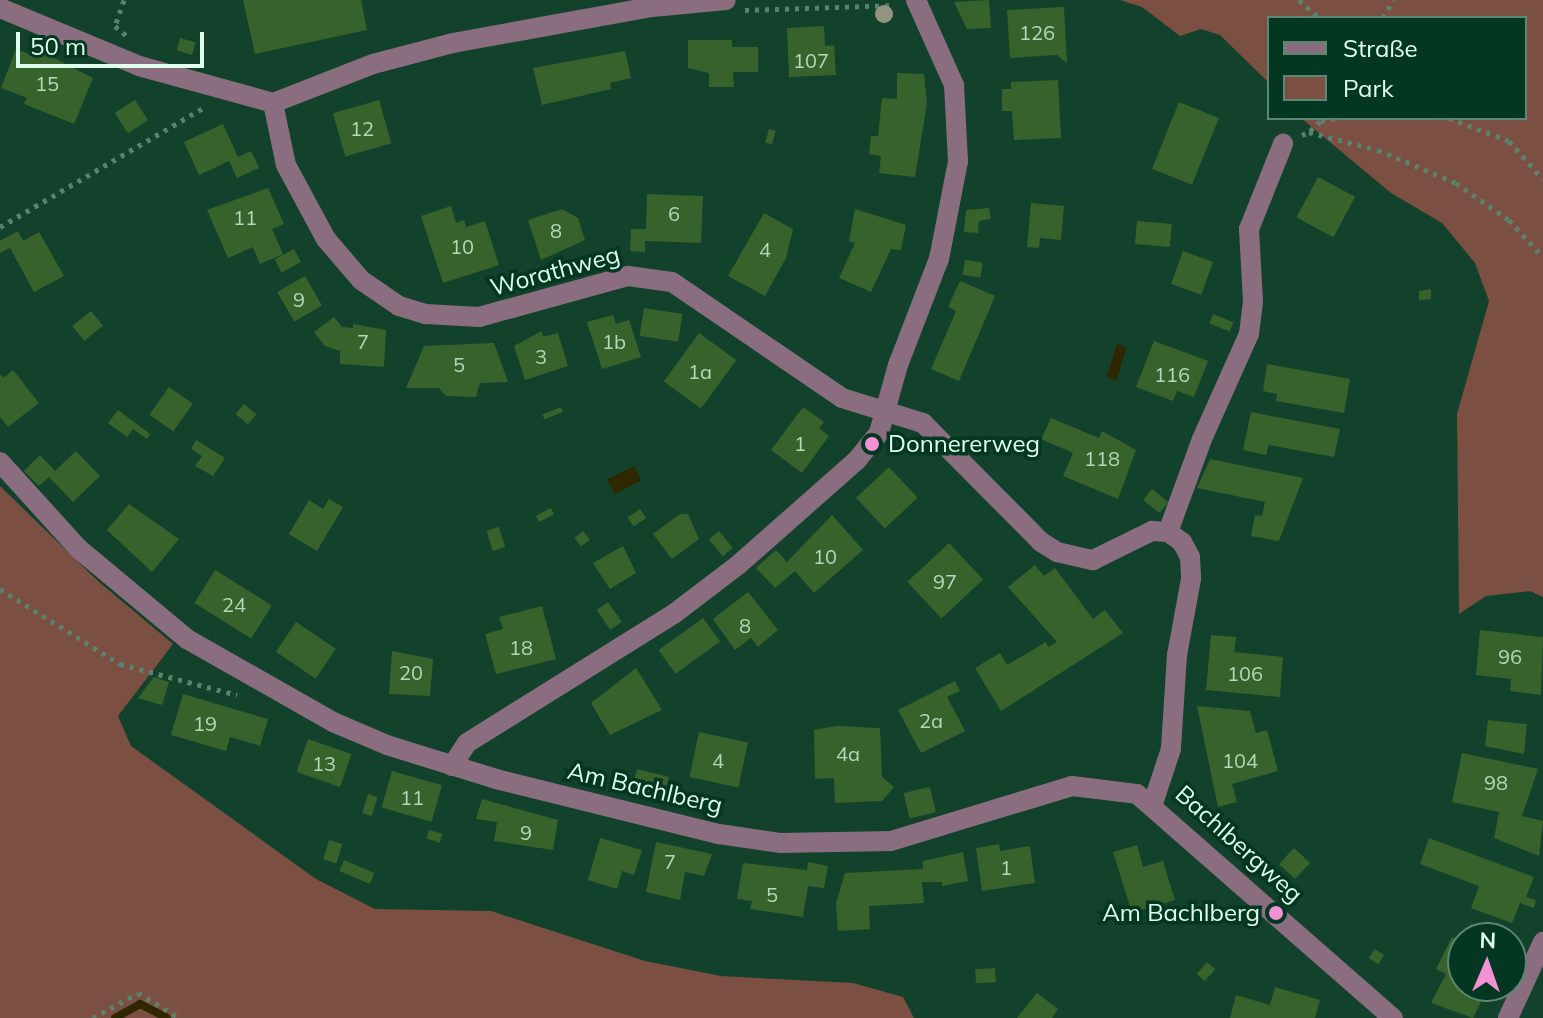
<!DOCTYPE html>
<meta charset="utf-8">
<style>
body{margin:0}
#map{position:relative;width:1543px;height:1018px;overflow:hidden;background:#12422b;font-family:Mulish,sans-serif}
div>[style]{position:absolute}
.green>*{inset:0;background:#7b4f41}
.water>*{inset:0;background:#2e2700;transform-origin:0 0}
.stream>*{height:8px;margin:-4px;padding:0 4px;transform-origin:4px;border-radius:4px;background:#2e2700}
.building>*{inset:0;background:#38622b;transform-origin:0 0}
.path>*{height:5px;margin-top:-2.5px;transform-origin:0;background:repeating-linear-gradient(90deg,#59836d 0 4px,transparent 0 10px)}
.street>*{height:20px;margin:-10px;padding:0 10px;transform-origin:10px;border-radius:10px;background:#8a6e80}
.trees>*{width:18px;height:18px;margin:-9px;border-radius:50%;background:#949281}
.dots>*{width:22px;height:22px;translate:-50% -50%;box-sizing:border-box;border:4px solid #043721;border-radius:50%}
span{translate:-50% -50%;white-space:nowrap;text-align:center;line-height:1.15;-webkit-text-stroke:7px #043721;paint-order:stroke}
.number-label{font-size:20px;color:#b5d7bb}
.number-label span{-webkit-text-stroke-width:0}
.street-label{font-size:24px;color:#dffeeb}
.poi-label{font-size:24px;color:#dffeeb}
.left{translate:0 -50%;text-align:left}
.right{translate:-100% -50%;text-align:right}
.legend{position:absolute;left:1267px;top:16px;width:260px;height:104px;box-sizing:border-box;background:#043721;border:2px solid #5c8772;margin:0;padding:10px 14px;list-style:none;font-size:24px;color:#dffeeb}
.legend li{display:flex;align-items:center;gap:16px;height:40px}
.legend b{width:40px;border:2px solid #5c8772}
.north{position:absolute;left:1447px;top:922px;width:80px;height:80px;box-sizing:border-box;background:#043721;border:2px solid #5c8772;border-radius:50%;rotate:2deg;font-size:22px;font-weight:700;line-height:32px;text-align:center;color:#dffeeb}
.north::after{content:'';display:block;margin:auto;width:28px;height:36px;background:#f391d6;clip-path:polygon(50% 0,100% 100%,50% 72%,0 100%)}
.scale{position:absolute;left:16px;top:32px;width:188px;height:36px;box-sizing:border-box;border:4px solid #dffeeb;border-top:0;padding-left:10px;font-size:24px;line-height:28px;white-space:nowrap;color:#dffeeb;-webkit-text-stroke:6px #043721;paint-order:stroke}
</style>
<div id="map">
<div class="green">
<div style="clip-path:polygon(1120px 0,1543px 0,1543px 597px,1530px 591px,1486px 596px,1459px 614px,1457px 414px,1489px 301px,1475px 263px,1442px 223px,1391px 193px,1301px 118px,1525px 118px,1525px 18px,1269px 18px,1269px 83px,1220px 35px,1201px 29px,1180px 36px,1142px 7px)"></div>
<div style="clip-path:polygon(0 486px,99px 582px,173px 644px,118px 716px,131px 746px,316px 879px,375px 909px,491px 911px,645px 961px,721px 976px,853px 983px,903px 997px,914px 1018px,0 1018px)"></div>
</div>
<div class="water">
<div style="left:1117px;top:344px;width:10px;height:35px;rotate:17deg"></div>
<div style="left:634px;top:466px;width:16px;height:30px;rotate:63deg"></div>
</div>
<div class="stream">
<div style="left:115px;top:1018px;width:29px;rotate:-29deg"></div>
<div style="left:140px;top:1004px;width:30px;rotate:27deg"></div>
</div>
<div class="building">
<div style="clip-path:polygon(243px 0,361px 0,367px 30px,255px 54px)"></div>
<div style="clip-path:polygon(989px 0,991px 28px,967px 29px,954px 2px)"></div>
<div style="clip-path:polygon(1064px 7px,1067px 63px,1057px 55px,1010px 58px,1007px 10px)"></div>
<div style="clip-path:polygon(824px 26px,825px 46px,834px 45px,836px 75px,789px 77px,787px 28px)"></div>
<div style="left:180px;top:38px;width:16px;height:13px;rotate:15deg"></div>
<div style="clip-path:polygon(688px 40px,732px 40px,732px 47px,758px 47px,758px 72px,733px 72px,734px 87px,709px 87px,709px 73px,688px 68px)"></div>
<div style="clip-path:polygon(16px 49px,34px 56px,37px 49px,93px 78px,74px 124px,24px 104px,27px 98px,1px 88px)"></div>
<div style="clip-path:polygon(625px 51px,631px 78px,610px 83px,611px 89px,542px 105px,533px 68px)"></div>
<div style="clip-path:polygon(897px 73px,924px 74px,927px 103px,915px 177px,879px 173px,881px 156px,869px 154px,871px 136px,878px 136px,882px 98px,897px 99px)"></div>
<div style="clip-path:polygon(1058px 80px,1061px 138px,1014px 140px,1012px 111px,1002px 111px,1002px 89px,1011px 89px,1011px 82px)"></div>
<div style="left:135px;top:100px;width:24px;height:24px;rotate:57deg"></div>
<div style="left:379px;top:100px;width:45px;height:48px;rotate:74deg"></div>
<div style="left:1179px;top:102px;width:43px;height:72px;rotate:22deg"></div>
<div style="clip-path:polygon(223px 124px,238px 157px,251px 151px,259px 168px,237px 178px,229px 161px,199px 175px,184px 142px)"></div>
<div style="left:769px;top:129px;width:7px;height:14px;rotate:16deg"></div>
<div style="left:1318px;top:177px;width:42px;height:46px;rotate:28deg"></div>
<div style="clip-path:polygon(268px 188px,284px 224px,272px 229px,283px 254px,260px 264px,253px 247px,228px 258px,207px 210px)"></div>
<div style="clip-path:polygon(647px 194px,703px 196px,701px 243px,645px 241px,645px 252px,630px 251px,631px 229px,646px 229px)"></div>
<div style="clip-path:polygon(1031px 203px,1064px 206px,1061px 240px,1040px 238px,1039px 248px,1027px 247px)"></div>
<div style="clip-path:polygon(451px 206px,456px 223px,464px 220px,466px 227px,485px 221px,499px 265px,443px 283px,421px 216px)"></div>
<div style="clip-path:polygon(989px 208px,991px 219px,979px 221px,978px 233px,964px 232px,966px 210px)"></div>
<div style="clip-path:polygon(562px 209px,578px 218px,585px 240px,541px 260px,528px 220px)"></div>
<div style="clip-path:polygon(855px 209px,906px 225px,901px 250px,891px 249px,871px 292px,839px 278px,855px 243px,849px 241px)"></div>
<div style="clip-path:polygon(764px 213px,793px 229px,786px 258px,765px 296px,728px 276px)"></div>
<div style="left:1137px;top:221px;width:35px;height:23px;rotate:5deg"></div>
<div style="clip-path:polygon(18px 231px,23px 241px,39px 232px,64px 276px,34px 292px,10px 248px,0 253px,0 241px)"></div>
<div style="left:294px;top:249px;width:15px;height:22px;rotate:62deg"></div>
<div style="left:1183px;top:251px;width:32px;height:35px;rotate:20deg"></div>
<div style="left:965px;top:260px;width:18px;height:15px;rotate:9deg"></div>
<div style="left:305px;top:276px;width:34px;height:32px;rotate:60deg"></div>
<div style="clip-path:polygon(960px 281px,995px 296px,959px 381px,931px 369px,956px 311px,948px 307px)"></div>
<div style="clip-path:polygon(1431px 289px,1431px 299px,1419px 300px,1419px 291px)"></div>
<div style="left:644px;top:308px;width:39px;height:28px;rotate:9deg"></div>
<div style="left:91px;top:311px;width:19px;height:24px;rotate:51deg"></div>
<div style="left:1213px;top:314px;width:22px;height:10px;rotate:22deg"></div>
<div style="clip-path:polygon(613px 315px,616px 324px,629px 320px,641px 357px,602px 369px,587px 322px)"></div>
<div style="clip-path:polygon(334px 317px,342px 327px,353px 328px,353px 324px,386px 330px,384px 367px,340px 364px,340px 351px,325px 346px,314px 332px)"></div>
<div style="clip-path:polygon(542px 331px,543px 337px,558px 333px,568px 366px,525px 380px,514px 346px)"></div>
<div style="left:699px;top:333px;width:46px;height:60px;rotate:36deg"></div>
<div style="clip-path:polygon(1154px 341px,1208px 361px,1194px 397px,1177px 391px,1173px 401px,1136px 387px)"></div>
<div style="clip-path:polygon(494px 343px,508px 382px,480px 383px,476px 397px,446px 396px,439px 388px,406px 388px,424px 346px)"></div>
<div style="clip-path:polygon(1267px 364px,1350px 379px,1344px 413px,1276px 401px,1277px 394px,1263px 391px)"></div>
<div style="clip-path:polygon(13px 370px,39px 403px,8px 427px,0 417px,0 374px,3px 378px)"></div>
<div style="left:169px;top:387px;width:29px;height:34px;rotate:35deg"></div>
<div style="left:244px;top:404px;width:16px;height:13px;rotate:40deg"></div>
<div style="left:561px;top:407px;width:5px;height:20px;rotate:68deg"></div>
<div style="clip-path:polygon(803px 407px,824px 422px,819px 428px,829px 436px,802px 473px,771px 450px)"></div>
<div style="clip-path:polygon(118px 410px,150px 434px,147px 439px,133px 429px,127px 437px,108px 423px)"></div>
<div style="clip-path:polygon(1251px 412px,1340px 429px,1334px 457px,1269px 445px,1266px 455px,1243px 450px)"></div>
<div style="clip-path:polygon(1051px 418px,1099px 438px,1102px 431px,1136px 450px,1118px 499px,1063px 476px,1073px 453px,1041px 439px)"></div>
<div style="clip-path:polygon(196px 440px,225px 458px,213px 476px,195px 466px,202px 456px,191px 449px)"></div>
<div style="clip-path:polygon(76px 451px,100px 476px,73px 502px,49px 477px,39px 486px,24px 471px,40px 455px,55px 471px)"></div>
<div style="clip-path:polygon(1210px 459px,1303px 478px,1279px 541px,1251px 536px,1255px 515px,1262px 516px,1265px 502px,1197px 488px)"></div>
<div style="left:889px;top:467px;width:42px;height:45px;rotate:47deg"></div>
<div style="left:1152px;top:489px;width:21px;height:14px;rotate:39deg"></div>
<div style="clip-path:polygon(329px 499px,343px 507px,317px 551px,289px 534px,309px 500px,323px 509px)"></div>
<div style="clip-path:polygon(129px 504px,179px 539px,152px 572px,107px 530px)"></div>
<div style="left:551px;top:508px;width:7px;height:17px;rotate:63deg"></div>
<div style="left:640px;top:509px;width:11px;height:15px;rotate:56deg"></div>
<div style="clip-path:polygon(680px 514px,688px 514px,699px 539px,672px 559px,653px 534px)"></div>
<div style="clip-path:polygon(832px 515px,863px 550px,814px 593px,795px 571px,775px 588px,756px 568px,776px 550px,787px 562px)"></div>
<div style="left:499px;top:527px;width:21px;height:13px;rotate:73deg"></div>
<div style="left:583px;top:531px;width:11px;height:11px;rotate:52deg"></div>
<div style="left:719px;top:531px;width:22px;height:13px;rotate:51deg"></div>
<div style="left:949px;top:543px;width:50px;height:57px;rotate:47deg"></div>
<div style="clip-path:polygon(623px 546px,636px 573px,610px 589px,593px 563px)"></div>
<div style="clip-path:polygon(1035px 565px,1044px 576px,1055px 568px,1093px 619px,1105px 610px,1123px 633px,1001px 711px,975px 668px,1000px 653px,1007px 665px,1046px 642px,1048px 647px,1057px 642px,1008px 587px)"></div>
<div style="left:215px;top:570px;width:67px;height:39px;rotate:32deg"></div>
<div style="clip-path:polygon(748px 592px,778px 630px,758px 647px,751px 638px,735px 650px,713px 619px)"></div>
<div style="left:608px;top:602px;width:24px;height:14px;rotate:55deg"></div>
<div style="clip-path:polygon(542px 606px,556px 659px,496px 674px,485px 634px,503px 629px,499px 617px)"></div>
<div style="left:703px;top:618px;width:29px;height:55px;rotate:54deg"></div>
<div style="left:296px;top:622px;width:48px;height:36px;rotate:34deg"></div>
<div style="clip-path:polygon(1480px 630px,1543px 637px,1541px 695px,1510px 691px,1511px 679px,1476px 675px)"></div>
<div style="clip-path:polygon(1211px 635px,1236px 637px,1234px 652px,1283px 657px,1280px 697px,1206px 690px)"></div>
<div style="clip-path:polygon(392px 651px,433px 659px,430px 696px,389px 694px)"></div>
<div style="clip-path:polygon(636px 668px,662px 710px,610px 735px,591px 703px)"></div>
<div style="clip-path:polygon(154px 677px,169px 682px,162px 705px,138px 698px)"></div>
<div style="clip-path:polygon(955px 681px,960px 691px,947px 697px,965px 731px,921px 753px,898px 710px)"></div>
<div style="clip-path:polygon(183px 694px,268px 719px,260px 746px,230px 737px,226px 751px,171px 735px)"></div>
<div style="clip-path:polygon(1197px 706px,1250px 711px,1256px 733px,1267px 730px,1278px 771px,1232px 784px,1237px 802px,1218px 807px)"></div>
<div style="clip-path:polygon(1488px 720px,1527px 724px,1524px 754px,1485px 746px)"></div>
<div style="clip-path:polygon(837px 726px,880px 728px,882px 777px,894px 787px,882px 801px,835px 803px,834px 778px,815px 779px,814px 730px)"></div>
<div style="left:699px;top:732px;width:50px;height:46px;rotate:12deg"></div>
<div style="left:308px;top:739px;width:46px;height:35px;rotate:19deg"></div>
<div style="clip-path:polygon(1462px 753px,1538px 769px,1522px 816px,1543px 821px,1539px 856px,1494px 838px,1499px 812px,1452px 802px)"></div>
<div style="left:637px;top:769px;width:33px;height:24px;rotate:14deg"></div>
<div style="left:392px;top:771px;width:52px;height:38px;rotate:16deg"></div>
<div style="left:930px;top:787px;width:26px;height:27px;rotate:77deg"></div>
<div style="left:368px;top:794px;width:10px;height:20px;rotate:17deg"></div>
<div style="clip-path:polygon(482px 799px,558px 820px,553px 850px,494px 841px,497px 822px,476px 819px)"></div>
<div style="left:429px;top:830px;width:14px;height:9px;rotate:17deg"></div>
<div style="clip-path:polygon(600px 838px,642px 850px,634px 875px,622px 871px,617px 889px,588px 880px)"></div>
<div style="clip-path:polygon(1429px 838px,1534px 877px,1526px 897px,1536px 900px,1534px 908px,1520px 903px,1512px 923px,1471px 908px,1479px 886px,1420px 864px)"></div>
<div style="left:329px;top:840px;width:14px;height:20px;rotate:17deg"></div>
<div style="clip-path:polygon(656px 842px,712px 854px,704px 876px,685px 872px,680px 900px,646px 892px)"></div>
<div style="clip-path:polygon(999px 844px,1000px 851px,1030px 846px,1035px 883px,982px 891px,976px 848px)"></div>
<div style="clip-path:polygon(1137px 845px,1143px 867px,1163px 861px,1175px 900px,1132px 913px,1113px 852px)"></div>
<div style="left:1294px;top:848px;width:22px;height:22px;rotate:43deg"></div>
<div style="clip-path:polygon(963px 852px,968px 881px,942px 886px,942px 882px,922px 882px,924px 903px,869px 906px,870px 929px,838px 931px,836px 903px,845px 873px,923px 869px,923px 861px)"></div>
<div style="left:344px;top:860px;width:33px;height:12px;rotate:23deg"></div>
<div style="clip-path:polygon(808px 862px,828px 866px,824px 888px,808px 886px,803px 917px,750px 909px,752px 901px,737px 899px,743px 863px,807px 870px)"></div>
<div style="clip-path:polygon(1478px 928px,1500px 938px,1473px 938px)"></div>
<div style="clip-path:polygon(1452px 937px,1463px 943px,1463px 986px,1489px 986px,1473px 1018px,1431px 1003px,1446px 974px,1436px 969px)"></div>
<div style="left:1375px;top:949px;width:11px;height:11px;rotate:34deg"></div>
<div style="left:1207px;top:962px;width:11px;height:16px;rotate:41deg"></div>
<div style="left:995px;top:968px;width:14px;height:20px;rotate:86deg"></div>
<div style="clip-path:polygon(1275px 987px,1320px 1000px,1315px 1018px,1230px 1018px,1236px 995px,1270px 1005px)"></div>
<div style="clip-path:polygon(1037px 993px,1058px 1009px,1052px 1018px,1017px 1018px)"></div>
</div>
<div class="path">
<div style="left:124px;top:0;width:28px;rotate:109deg"></div>
<div style="left:115px;top:26px;width:17px;rotate:40deg"></div>
<div style="left:1299px;top:0;width:28px;rotate:41deg"></div>
<div style="left:745px;top:10px;width:147px;rotate:-1.9deg"></div>
<div style="left:1383px;top:18px;width:21px;rotate:-61deg"></div>
<div style="left:1449px;top:118px;width:64px;rotate:21deg"></div>
<div style="left:1509px;top:141px;width:51px;rotate:48.2deg"></div>
<div style="left:1310px;top:131px;width:15px;rotate:-42deg"></div>
<div style="left:1321px;top:121px;width:14px;rotate:-12deg"></div>
<div style="left:1302px;top:135px;width:8px;rotate:-23deg"></div>
<div style="left:1309px;top:132px;width:71px;rotate:14.6deg"></div>
<div style="left:1378px;top:150px;width:85px;rotate:22.9deg"></div>
<div style="left:1456px;top:183px;width:65px;rotate:34.9deg"></div>
<div style="left:1509px;top:220px;width:50px;rotate:47.4deg"></div>
<div style="left:0;top:227px;width:239px;rotate:-30.4deg"></div>
<div style="left:0;top:589px;width:142px;rotate:32deg"></div>
<div style="left:120px;top:664px;width:121px;rotate:14.8deg"></div>
<div style="left:93px;top:1018px;width:51px;rotate:-29.1deg"></div>
<div style="left:138px;top:993px;width:49px;rotate:30.8deg"></div>
</div>
<div class="street">
<div style="left:0;top:8px;width:151px;rotate:22.6deg"></div>
<div style="left:139px;top:66px;width:139px;rotate:15.4deg"></div>
<div style="left:273px;top:103px;width:107px;rotate:-21.3deg"></div>
<div style="left:373px;top:64px;width:83px;rotate:-14.7deg"></div>
<div style="left:453px;top:43px;width:202px;rotate:-10.3deg"></div>
<div style="left:652px;top:7px;width:74px;rotate:-5.4deg"></div>
<div style="left:273px;top:103px;width:63px;rotate:78.2deg"></div>
<div style="left:286px;top:165px;width:84px;rotate:61.6deg"></div>
<div style="left:326px;top:239px;width:54px;rotate:49.5deg"></div>
<div style="left:361px;top:280px;width:46px;rotate:34.4deg"></div>
<div style="left:399px;top:306px;width:28px;rotate:17deg"></div>
<div style="left:426px;top:314px;width:53px;rotate:3.2deg"></div>
<div style="left:479px;top:317px;width:155px;rotate:-15.4deg"></div>
<div style="left:628px;top:276px;width:44px;rotate:7.8deg"></div>
<div style="left:672px;top:282px;width:206px;rotate:34.3deg"></div>
<div style="left:842px;top:398px;width:85px;rotate:17.2deg"></div>
<div style="left:923px;top:423px;width:168px;rotate:45.2deg"></div>
<div style="left:1041px;top:542px;width:19px;rotate:32deg"></div>
<div style="left:1057px;top:552px;width:37px;rotate:13deg"></div>
<div style="left:1093px;top:560px;width:66px;rotate:-26.2deg"></div>
<div style="left:1152px;top:531px;width:16px;rotate:4deg"></div>
<div style="left:1168px;top:532px;width:17px;rotate:36deg"></div>
<div style="left:1182px;top:542px;width:17px;rotate:62deg"></div>
<div style="left:1190px;top:557px;width:22px;rotate:87deg"></div>
<div style="left:1191px;top:579px;width:77px;rotate:100.4deg"></div>
<div style="left:1177px;top:655px;width:94px;rotate:93.7deg"></div>
<div style="left:1171px;top:749px;width:57px;rotate:108.4deg"></div>
<div style="left:0;top:462px;width:118px;rotate:47.8deg"></div>
<div style="left:79px;top:549px;width:141px;rotate:39.8deg"></div>
<div style="left:187px;top:639px;width:168px;rotate:29.6deg"></div>
<div style="left:333px;top:722px;width:59px;rotate:23.1deg"></div>
<div style="left:387px;top:745px;width:114px;rotate:17.3deg"></div>
<div style="left:496px;top:779px;width:230px;rotate:13.9deg"></div>
<div style="left:719px;top:834px;width:63px;rotate:8.3deg"></div>
<div style="left:781px;top:843px;width:110px;rotate:-1deg"></div>
<div style="left:891px;top:841px;width:189px;rotate:-16.9deg"></div>
<div style="left:1072px;top:786px;width:65px;rotate:7deg"></div>
<div style="left:1137px;top:794px;width:340px;rotate:41.2deg"></div>
<div style="left:1168px;top:532px;width:99px;rotate:-69.9deg"></div>
<div style="left:1202px;top:439px;width:115px;rotate:-65.9deg"></div>
<div style="left:1249px;top:334px;width:33px;rotate:-83deg"></div>
<div style="left:1253px;top:301px;width:72px;rotate:-93.2deg"></div>
<div style="left:1249px;top:229px;width:92px;rotate:-68.2deg"></div>
<div style="left:452px;top:766px;width:27px;rotate:-57deg"></div>
<div style="left:467px;top:743px;width:245px;rotate:-32deg"></div>
<div style="left:675px;top:613px;width:79px;rotate:-37.3deg"></div>
<div style="left:738px;top:565px;width:159px;rotate:-41.4deg"></div>
<div style="left:857px;top:460px;width:35px;rotate:-51deg"></div>
<div style="left:879px;top:433px;width:71px;rotate:-74.4deg"></div>
<div style="left:898px;top:365px;width:114px;rotate:-68.9deg"></div>
<div style="left:939px;top:259px;width:100px;rotate:-79deg"></div>
<div style="left:958px;top:161px;width:76px;rotate:-93deg"></div>
<div style="left:954px;top:85px;width:93px;rotate:-114.1deg"></div>
<div style="left:1508px;top:1018px;width:84px;rotate:-65.3deg"></div>
</div>
<div class="trees">
<div style="left:884px;top:14px"></div>
</div>
<div class="dots">
<div style="left:872px;top:444px;background:#f391d6"></div>
<div style="left:1276px;top:913px;background:#f391d6"></div>
</div>
<div class="number-label">
<span style="left:1037px;top:32px">126</span>
<span style="left:811px;top:60px">107</span>
<span style="left:47px;top:83px">15</span>
<span style="left:362px;top:128px">12</span>
<span style="left:674px;top:213px">6</span>
<span style="left:245px;top:217px">11</span>
<span style="left:556px;top:230px">8</span>
<span style="left:462px;top:246px">10</span>
<span style="left:765px;top:249px">4</span>
<span style="left:299px;top:299px">9</span>
<span style="left:363px;top:341px">7</span>
<span style="left:614px;top:341px">1b</span>
<span style="left:541px;top:356px">3</span>
<span style="left:459px;top:364px">5</span>
<span style="left:700px;top:371px">1a</span>
<span style="left:1172px;top:374px">116</span>
<span style="left:800px;top:443px">1</span>
<span style="left:1102px;top:458px">118</span>
<span style="left:825px;top:556px">10</span>
<span style="left:945px;top:581px">97</span>
<span style="left:234px;top:604px">24</span>
<span style="left:745px;top:625px">8</span>
<span style="left:521px;top:647px">18</span>
<span style="left:1510px;top:656px">96</span>
<span style="left:411px;top:672px">20</span>
<span style="left:1245px;top:673px">106</span>
<span style="left:931px;top:720px">2a</span>
<span style="left:205px;top:723px">19</span>
<span style="left:848px;top:753px">4a</span>
<span style="left:718px;top:760px">4</span>
<span style="left:1240px;top:760px">104</span>
<span style="left:324px;top:763px">13</span>
<span style="left:1496px;top:782px">98</span>
<span style="left:412px;top:797px">11</span>
<span style="left:526px;top:832px">9</span>
<span style="left:670px;top:861px">7</span>
<span style="left:1006px;top:867px">1</span>
<span style="left:772px;top:894px">5</span>
</div>
<div class="street-label">
<span style="left:555px;top:271px;rotate:-15deg">Worathweg</span>
<span style="left:645px;top:788px;rotate:13deg">Am Bachlberg</span>
<span style="left:1239px;top:844px;rotate:42deg">Bachlbergweg</span>
</div>
<div class="poi-label">
<span class="left" style="left:888px;top:444px">Donnererweg</span>
<span class="right" style="left:1260px;top:913px">Am Bachlberg</span>
</div>
<ul class="legend">
<li><b style="height:10px;background:#8a6e80"></b>Straße</li>
<li><b style="height:22px;background:#7b4f41"></b>Park</li>
</ul>
<div class="north">N</div>
<div class="scale">50 m</div>
</div>
